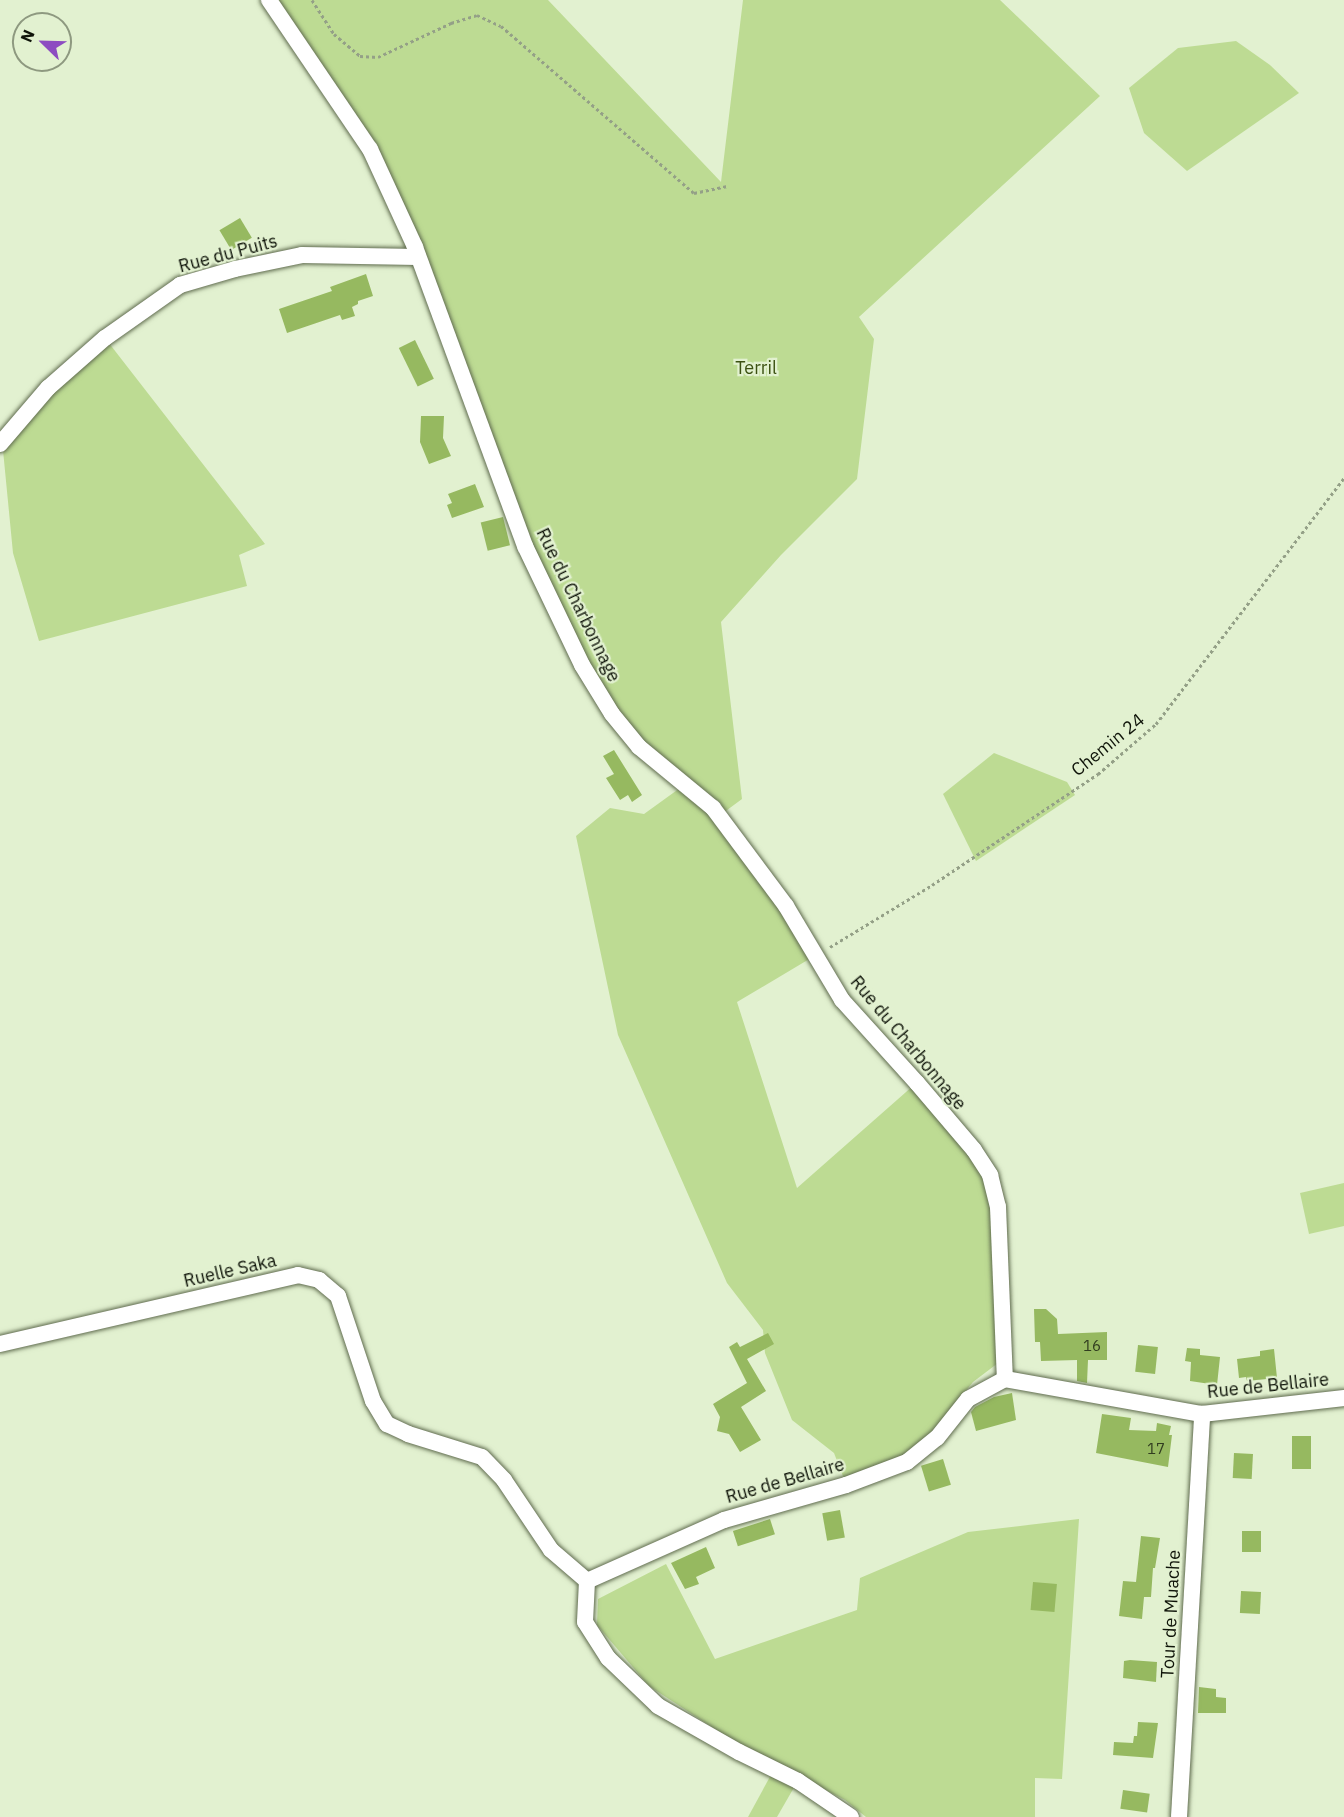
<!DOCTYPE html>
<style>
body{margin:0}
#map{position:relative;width:1344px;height:1817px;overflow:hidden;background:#e2f1d0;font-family:"IBM Plex Sans",sans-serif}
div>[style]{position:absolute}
.green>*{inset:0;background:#bddb93}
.building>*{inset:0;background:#96b960;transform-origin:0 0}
.path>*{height:3px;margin-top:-1.5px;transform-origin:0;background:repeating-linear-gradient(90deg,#94a087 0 3px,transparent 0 6px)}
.roads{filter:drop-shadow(0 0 2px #606c4f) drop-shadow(0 0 2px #606c4f)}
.street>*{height:16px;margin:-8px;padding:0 8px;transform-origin:8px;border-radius:8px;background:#fff}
span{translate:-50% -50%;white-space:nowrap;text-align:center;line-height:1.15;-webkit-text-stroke:4.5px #e2f1d0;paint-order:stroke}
.number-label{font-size:15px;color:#313d1f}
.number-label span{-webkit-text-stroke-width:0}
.street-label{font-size:18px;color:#0f1409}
.park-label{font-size:18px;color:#3b5111}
.north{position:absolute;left:12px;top:12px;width:60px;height:60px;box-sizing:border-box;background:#e2f1d0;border:2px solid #8e9980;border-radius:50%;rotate:293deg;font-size:16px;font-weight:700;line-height:24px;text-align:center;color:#0f1409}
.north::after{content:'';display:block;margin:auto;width:21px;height:27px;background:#8d4cc1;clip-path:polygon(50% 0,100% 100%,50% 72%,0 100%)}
</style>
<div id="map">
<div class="green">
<div style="clip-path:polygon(273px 0,548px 0,721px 182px,743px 0,1000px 0,1100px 96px,859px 317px,874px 339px,857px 479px,781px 555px,721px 622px,742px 799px,719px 816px,639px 747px,582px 665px,370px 149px)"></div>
<div style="clip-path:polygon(1236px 41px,1270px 65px,1299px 93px,1187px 171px,1144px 133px,1129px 88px,1178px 48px)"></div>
<div style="clip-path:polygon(105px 338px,265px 544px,239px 555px,247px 586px,39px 641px,13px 553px,2px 440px)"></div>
<div style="clip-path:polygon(994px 753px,1067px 782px,1075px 795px,976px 861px,943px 794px)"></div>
<div style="clip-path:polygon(680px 788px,714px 817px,782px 907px,811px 958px,737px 1002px,797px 1188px,914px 1085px,984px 1176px,996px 1213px,1002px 1360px,973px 1382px,907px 1462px,846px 1484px,834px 1453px,792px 1420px,765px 1353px,763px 1330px,727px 1283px,618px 1035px,576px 836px,610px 808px,644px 814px)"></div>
<div style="clip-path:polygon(1344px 1183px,1344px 1226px,1309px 1234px,1300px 1193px)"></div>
<div style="clip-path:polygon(1079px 1519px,1062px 1779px,1035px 1778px,1035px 1817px,866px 1817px,845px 1800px,741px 1746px,649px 1686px,597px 1625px,598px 1599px,666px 1564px,715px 1659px,857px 1610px,860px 1578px,968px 1532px)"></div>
<div style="clip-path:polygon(772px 1773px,796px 1784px,777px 1817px,748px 1817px)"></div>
</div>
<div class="building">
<div style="left:240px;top:218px;width:23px;height:24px;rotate:59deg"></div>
<div style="clip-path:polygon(366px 274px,373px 296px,358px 301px,358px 304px,352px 307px,355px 316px,342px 320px,340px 315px,287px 333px,279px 309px,332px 291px,330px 287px)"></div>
<div style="left:415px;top:340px;width:43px;height:18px;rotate:64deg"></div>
<div style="clip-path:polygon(421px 416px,444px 416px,443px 438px,451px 456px,429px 464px,420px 442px)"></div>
<div style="clip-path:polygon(475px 484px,484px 507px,452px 518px,447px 505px,452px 503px,448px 494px)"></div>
<div style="left:503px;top:517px;width:29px;height:23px;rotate:76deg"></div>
<div style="clip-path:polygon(614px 750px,642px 795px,632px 802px,628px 795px,620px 800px,606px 778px,614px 774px,603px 756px)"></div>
<div style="clip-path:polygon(1034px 1309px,1046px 1309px,1057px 1319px,1058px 1334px,1107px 1332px,1107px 1360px,1088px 1360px,1087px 1383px,1077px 1381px,1077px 1360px,1041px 1361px,1040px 1342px,1035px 1342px)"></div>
<div style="clip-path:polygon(768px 1333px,774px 1344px,747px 1359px,766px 1391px,741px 1407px,761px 1440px,740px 1452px,729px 1434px,717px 1431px,720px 1417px,713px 1404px,747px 1383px,729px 1347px,737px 1342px,740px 1347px)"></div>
<div style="left:1138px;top:1345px;width:20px;height:27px;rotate:6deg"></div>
<div style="clip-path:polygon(1187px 1348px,1200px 1349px,1200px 1355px,1220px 1357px,1217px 1385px,1190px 1381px,1191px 1362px,1185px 1361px)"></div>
<div style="clip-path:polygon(1274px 1349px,1277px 1378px,1247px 1381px,1246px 1377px,1239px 1378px,1237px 1359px,1260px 1356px,1260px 1351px)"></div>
<div style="clip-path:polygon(1012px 1393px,1016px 1420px,976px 1431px,971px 1412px,975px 1407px,994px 1397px)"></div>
<div style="clip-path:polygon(1102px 1414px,1131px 1418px,1129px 1430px,1156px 1431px,1157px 1423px,1171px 1426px,1169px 1435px,1172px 1435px,1168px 1467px,1096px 1453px)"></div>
<div style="left:1292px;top:1436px;width:19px;height:33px"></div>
<div style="left:1234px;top:1453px;width:19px;height:25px;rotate:3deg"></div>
<div style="left:943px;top:1459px;width:27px;height:23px;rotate:73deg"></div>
<div style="left:840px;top:1510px;width:28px;height:18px;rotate:80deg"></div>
<div style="left:770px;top:1519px;width:16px;height:39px;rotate:72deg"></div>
<div style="left:1242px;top:1531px;width:19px;height:21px"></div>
<div style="clip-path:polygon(1141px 1536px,1160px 1538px,1155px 1568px,1153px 1568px,1151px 1597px,1144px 1597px,1142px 1619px,1119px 1616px,1123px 1581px,1136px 1582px)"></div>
<div style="clip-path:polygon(706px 1547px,715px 1568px,696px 1577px,699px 1584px,685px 1589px,671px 1563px)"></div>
<div style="left:1033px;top:1582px;width:24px;height:28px;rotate:5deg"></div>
<div style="left:1261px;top:1592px;width:22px;height:20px;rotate:93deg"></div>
<div style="clip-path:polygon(1130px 1660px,1157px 1662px,1156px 1682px,1123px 1678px,1124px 1661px)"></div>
<div style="clip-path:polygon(1199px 1687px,1216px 1689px,1216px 1697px,1226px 1698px,1226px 1713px,1198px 1713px)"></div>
<div style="clip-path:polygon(1138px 1722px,1158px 1723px,1153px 1758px,1113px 1755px,1114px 1742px,1133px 1743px,1134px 1736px,1137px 1736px)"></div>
<div style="left:1123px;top:1790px;width:27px;height:19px;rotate:8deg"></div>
</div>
<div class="path">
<div style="left:312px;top:0;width:40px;rotate:57.1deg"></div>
<div style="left:334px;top:34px;width:34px;rotate:40deg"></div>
<div style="left:360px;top:56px;width:18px;rotate:3deg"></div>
<div style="left:378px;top:57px;width:81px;rotate:-25deg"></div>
<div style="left:451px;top:23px;width:27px;rotate:-17deg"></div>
<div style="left:477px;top:15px;width:26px;rotate:25deg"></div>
<div style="left:501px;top:26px;width:255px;rotate:40.9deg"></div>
<div style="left:694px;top:193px;width:34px;rotate:-12deg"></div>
<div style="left:830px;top:947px;width:119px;rotate:-31.3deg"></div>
<div style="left:932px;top:885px;width:200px;rotate:-33.8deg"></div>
<div style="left:1098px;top:774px;width:77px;rotate:-40.8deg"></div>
<div style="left:1156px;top:724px;width:310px;rotate:-52.6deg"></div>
</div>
<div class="roads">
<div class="street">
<div style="left:269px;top:0;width:180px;rotate:55.9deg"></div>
<div style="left:370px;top:149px;width:108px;rotate:65.3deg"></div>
<div style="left:415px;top:247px;width:319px;rotate:69.8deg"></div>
<div style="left:525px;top:546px;width:132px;rotate:64.4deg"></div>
<div style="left:582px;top:665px;width:57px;rotate:58.5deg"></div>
<div style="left:612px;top:714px;width:43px;rotate:50.7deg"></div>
<div style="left:639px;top:747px;width:96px;rotate:39.5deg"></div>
<div style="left:713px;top:808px;width:122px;rotate:53.3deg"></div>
<div style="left:786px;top:906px;width:109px;rotate:59.2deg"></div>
<div style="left:842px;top:1000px;width:112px;rotate:47.9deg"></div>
<div style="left:917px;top:1083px;width:88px;rotate:49.6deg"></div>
<div style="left:974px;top:1150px;width:30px;rotate:57deg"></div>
<div style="left:990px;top:1175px;width:33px;rotate:76deg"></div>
<div style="left:998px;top:1207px;width:172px;rotate:87.7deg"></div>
<div style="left:0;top:444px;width:74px;rotate:-49.4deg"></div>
<div style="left:48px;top:388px;width:76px;rotate:-41.3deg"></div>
<div style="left:105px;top:338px;width:92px;rotate:-35.2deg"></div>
<div style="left:180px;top:285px;width:57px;rotate:-16.2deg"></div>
<div style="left:235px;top:269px;width:68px;rotate:-11.8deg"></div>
<div style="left:302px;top:255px;width:116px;rotate:1deg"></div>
<div style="left:0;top:1344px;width:306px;rotate:-13deg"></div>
<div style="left:298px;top:1275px;width:22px;rotate:13deg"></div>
<div style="left:319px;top:1280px;width:25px;rotate:40deg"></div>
<div style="left:338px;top:1296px;width:111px;rotate:71.6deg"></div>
<div style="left:373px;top:1401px;width:27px;rotate:59deg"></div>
<div style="left:387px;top:1424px;width:23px;rotate:25deg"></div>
<div style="left:408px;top:1434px;width:77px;rotate:17.3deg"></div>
<div style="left:482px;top:1457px;width:32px;rotate:46deg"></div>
<div style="left:504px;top:1480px;width:84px;rotate:56.1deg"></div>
<div style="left:551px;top:1550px;width:48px;rotate:40.7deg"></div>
<div style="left:587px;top:1581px;width:150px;rotate:-24deg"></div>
<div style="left:724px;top:1520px;width:127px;rotate:-16deg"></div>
<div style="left:846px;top:1485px;width:65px;rotate:-20.7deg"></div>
<div style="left:907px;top:1462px;width:38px;rotate:-39deg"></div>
<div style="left:937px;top:1438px;width:50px;rotate:-51.5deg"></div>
<div style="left:968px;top:1399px;width:42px;rotate:-28.4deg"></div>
<div style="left:1005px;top:1379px;width:200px;rotate:10.1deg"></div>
<div style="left:1202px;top:1414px;width:143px;rotate:-6.4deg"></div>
<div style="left:587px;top:1581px;width:41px;rotate:92.8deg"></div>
<div style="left:585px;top:1622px;width:43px;rotate:57.4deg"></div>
<div style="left:608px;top:1658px;width:69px;rotate:43.8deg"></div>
<div style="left:658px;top:1706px;width:93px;rotate:29.6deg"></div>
<div style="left:739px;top:1752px;width:66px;rotate:26.2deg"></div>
<div style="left:798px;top:1781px;width:64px;rotate:34.2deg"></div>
<div style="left:1179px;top:1817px;width:404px;rotate:-86.7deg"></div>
</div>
</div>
<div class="number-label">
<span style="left:1092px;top:1346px">16</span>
<span style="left:1156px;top:1449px">17</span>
</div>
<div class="street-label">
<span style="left:228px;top:254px;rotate:-15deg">Rue du Puits</span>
<span style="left:578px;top:605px;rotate:64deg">Rue du Charbonnage</span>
<span style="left:1108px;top:745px;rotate:-39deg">Chemin 24</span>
<span style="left:908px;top:1043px;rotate:50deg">Rue du Charbonnage</span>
<span style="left:230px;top:1271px;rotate:-13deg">Ruelle Saka</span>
<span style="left:1268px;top:1386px;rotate:-6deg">Rue de Bellaire</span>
<span style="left:785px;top:1481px;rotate:-16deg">Rue de Bellaire</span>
<span style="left:1171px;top:1614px;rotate:-87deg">Tour de Muache</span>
</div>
<div class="park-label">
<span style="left:756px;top:368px">Terril</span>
</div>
<div class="north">N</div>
</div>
